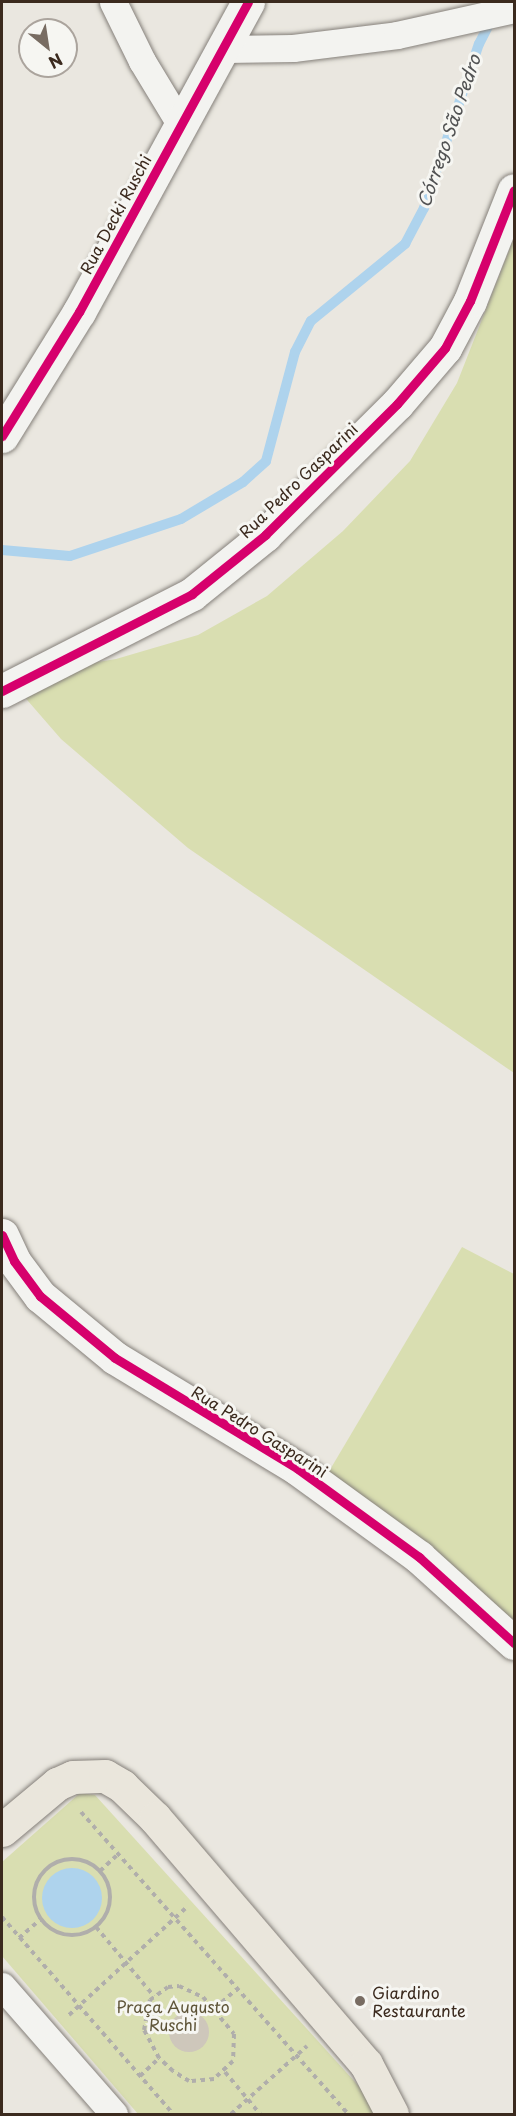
<!DOCTYPE html>
<meta charset="utf-8">
<style>
body{margin:0}
#map{position:relative;width:516px;height:2116px;overflow:hidden;background:#eae7e0;font-family:"Playpen Sans",sans-serif}
div>[style]{position:absolute}
.green>*{inset:0;background:#d9deb1}
.water>*{inset:0;background:#aed3ed}
.round{border-radius:50%}
.stream>*{height:10px;margin:-5px;padding:0 5px;transform-origin:5px;border-radius:5px;background:#aed3ed}
.building>*{inset:0;background:#cec7bb}
.path>*{height:4px;margin-top:-2px;transform-origin:0;background:repeating-linear-gradient(90deg,#b0aeab 0 4.5px,transparent 0 9px)}
.path>.ring{margin:-2px;padding:0;box-sizing:content-box;background:none;border:4px solid #b0aeab;border-radius:50%}
.roads{filter:drop-shadow(0 0 2px #85807a) drop-shadow(0 0 2px #85807a)}
.street>*{height:27px;margin:-13.5px;padding:0 13.5px;transform-origin:13.5px;border-radius:13.5px;background:#f3f3f0}
.secondary>*{height:33px;margin:-16.5px;padding:0 16.5px;transform-origin:16.5px;border-radius:16.5px;background:#f3f3f0}
.primary>*{height:33px;margin:-16.5px;padding:0 16.5px;transform-origin:16.5px;border-radius:16.5px;background:#eae6dc}
.cycleway>*{height:9px;margin:-4.5px;padding:0 4.5px;transform-origin:4.5px;border-radius:4.5px;background:#d6006c}
.dots>*{width:16px;height:16px;translate:-50% -50%;box-sizing:border-box;border:3px solid #f6f6f2;border-radius:50%}
span{translate:-50% -50%;white-space:nowrap;text-align:center;line-height:1.15;-webkit-text-stroke:6px #f6f6f2;paint-order:stroke}
.street-label{font-size:16px;color:#3b2a1e}
.poi-label{font-size:16px;color:#3b2a1e}
.left{translate:0 -50%;text-align:left}
.park-label{font-size:16px;color:#5f5539}
.water-label{font-size:18px;color:#515253;font-style:italic}
.frame{position:absolute;inset:0;border:3px solid #3b2a1e;pointer-events:none}
.north{position:absolute;left:18px;top:18px;width:60px;height:60px;box-sizing:border-box;background:#f6f6f2;border:2px solid #aba49d;border-radius:50%;rotate:150deg;font-size:16px;font-weight:700;line-height:24px;text-align:center;color:#3b2a1e}
.north::after{content:'';display:block;margin:auto;width:21px;height:27px;background:#786c62;clip-path:polygon(50% 0,100% 100%,50% 72%,0 100%)}
</style>
<div id="map">
<div class="green">
<div style="clip-path:polygon(514px 238px,514px 1073px,188px 848px,61px 739px,15px 686px,43px 671px,116px 659px,198px 635px,267px 596px,343px 531px,410px 461px,457px 383px)"></div>
<div style="clip-path:polygon(462px 1247px,514px 1274px,514px 1630px,328px 1473px)"></div>
<div style="clip-path:polygon(80px 1793px,95px 1795px,366px 2094px,378px 2114px,138px 2114px,2px 1956px,2px 1862px)"></div>
</div>
<div class="water">
<div class="round" style="left:42px;top:1868px;width:60px;height:60px"></div>
</div>
<div class="stream">
<div style="left:2px;top:550px;width:68px;rotate:5deg"></div>
<div style="left:70px;top:556px;width:117px;rotate:-18.4deg"></div>
<div style="left:181px;top:519px;width:72px;rotate:-30.8deg"></div>
<div style="left:243px;top:482px;width:31px;rotate:-42deg"></div>
<div style="left:266px;top:461px;width:113px;rotate:-75.1deg"></div>
<div style="left:295px;top:352px;width:35px;rotate:-63deg"></div>
<div style="left:311px;top:321px;width:122px;rotate:-39.3deg"></div>
<div style="left:405px;top:244px;width:41px;rotate:-62.2deg"></div>
<div style="left:424px;top:208px;width:173px;rotate:-71.5deg"></div>
<div style="left:479px;top:44px;width:29px;rotate:-63deg"></div>
</div>
<div class="building">
<div class="round" style="left:169px;top:2012px;width:40px;height:40px"></div>
</div>
<div class="path">
<div style="left:81px;top:1812px;width:403px;rotate:48.5deg"></div>
<div class="ring" style="left:34px;top:1859px;width:72px;height:72px"></div>
<div style="left:100px;top:1871px;width:25px;rotate:-43deg"></div>
<div style="left:2px;top:1917px;width:261px;rotate:49deg"></div>
<div style="left:96px;top:1927px;width:90px;rotate:50deg"></div>
<div style="left:19px;top:1938px;width:29px;rotate:-41deg"></div>
<div style="left:179px;top:1986px;width:26px;rotate:25deg"></div>
<div style="left:203px;top:1997px;width:48px;rotate:50deg"></div>
<div style="left:234px;top:2034px;width:27px;rotate:92deg"></div>
<div style="left:233px;top:2061px;width:26px;rotate:137deg"></div>
<div style="left:214px;top:2079px;width:25px;rotate:175deg"></div>
<div style="left:189px;top:2081px;width:19px;rotate:-148deg"></div>
<div style="left:173px;top:2071px;width:19px;rotate:-137deg"></div>
<div style="left:159px;top:2058px;width:32px;rotate:-118deg"></div>
<div style="left:144px;top:2030px;width:31px;rotate:-79deg"></div>
<div style="left:150px;top:2000px;width:22px;rotate:-36deg"></div>
<div style="left:168px;top:1987px;width:11px;rotate:-5deg"></div>
<div style="left:215px;top:2008px;width:29px;rotate:-41deg"></div>
<div style="left:69px;top:2015px;width:161px;rotate:-42.5deg"></div>
<div style="left:225px;top:2072px;width:55px;rotate:50.2deg"></div>
<div style="left:140px;top:2076px;width:26px;rotate:-43deg"></div>
<div style="left:231px;top:2114px;width:102px;rotate:-41.8deg"></div>
</div>
<div class="roads">
<div class="street">
<div style="left:113px;top:2px;width:66px;rotate:63.8deg"></div>
<div style="left:142px;top:61px;width:71px;rotate:58.8deg"></div>
<div style="left:225px;top:49px;width:68px;rotate:-0.8deg"></div>
<div style="left:293px;top:48px;width:105px;rotate:-7.1deg"></div>
<div style="left:397px;top:35px;width:120px;rotate:-12.5deg"></div>
<div style="left:2px;top:1986px;width:170px;rotate:48.8deg"></div>
</div>
<div class="secondary">
<div style="left:2px;top:436px;width:146px;rotate:-58.2deg"></div>
<div style="left:79px;top:312px;width:353px;rotate:-61.4deg"></div>
<div style="left:2px;top:691px;width:213px;rotate:-27deg"></div>
<div style="left:192px;top:594px;width:94px;rotate:-38.9deg"></div>
<div style="left:265px;top:535px;width:186px;rotate:-44.8deg"></div>
<div style="left:397px;top:404px;width:74px;rotate:-49.4deg"></div>
<div style="left:445px;top:348px;width:53px;rotate:-62deg"></div>
<div style="left:470px;top:301px;width:119px;rotate:-68.4deg"></div>
<div style="left:2px;top:1235px;width:29px;rotate:65deg"></div>
<div style="left:14px;top:1261px;width:44px;rotate:53.4deg"></div>
<div style="left:40px;top:1296px;width:97px;rotate:39.6deg"></div>
<div style="left:115px;top:1358px;width:214px;rotate:31.2deg"></div>
<div style="left:298px;top:1469px;width:150px;rotate:36deg"></div>
<div style="left:419px;top:1557px;width:128px;rotate:42.2deg"></div>
</div>
<div class="primary">
<div style="left:2px;top:1830px;width:72px;rotate:-39.9deg"></div>
<div style="left:57px;top:1784px;width:17px;rotate:-24deg"></div>
<div style="left:73px;top:1777px;width:32px;rotate:-2deg"></div>
<div style="left:105px;top:1776px;width:20px;rotate:30deg"></div>
<div style="left:122px;top:1786px;width:46px;rotate:44.1deg"></div>
<div style="left:155px;top:1818px;width:324px;rotate:49.4deg"></div>
<div style="left:366px;top:2064px;width:56px;rotate:62.5deg"></div>
</div>
</div>
<div class="cycleway">
<div style="left:2px;top:436px;width:146px;rotate:-58.2deg"></div>
<div style="left:79px;top:312px;width:353px;rotate:-61.4deg"></div>
<div style="left:2px;top:691px;width:213px;rotate:-27deg"></div>
<div style="left:192px;top:594px;width:94px;rotate:-38.9deg"></div>
<div style="left:265px;top:535px;width:186px;rotate:-44.8deg"></div>
<div style="left:397px;top:404px;width:74px;rotate:-49.4deg"></div>
<div style="left:445px;top:348px;width:53px;rotate:-62deg"></div>
<div style="left:470px;top:301px;width:119px;rotate:-68.4deg"></div>
<div style="left:2px;top:1235px;width:29px;rotate:65deg"></div>
<div style="left:14px;top:1261px;width:44px;rotate:53.4deg"></div>
<div style="left:40px;top:1296px;width:97px;rotate:39.6deg"></div>
<div style="left:115px;top:1358px;width:214px;rotate:31.2deg"></div>
<div style="left:298px;top:1469px;width:150px;rotate:36deg"></div>
<div style="left:419px;top:1557px;width:128px;rotate:42.2deg"></div>
</div>
<div class="dots">
<div style="left:360px;top:2001px;background:#786c62"></div>
</div>
<div class="street-label">
<span style="left:115px;top:214px;rotate:-62deg">Rua Decki Ruschi</span>
<span style="left:298px;top:480px;rotate:-44deg">Rua Pedro Gasparini</span>
<span style="left:260px;top:1431px;rotate:32deg">Rua Pedro Gasparini</span>
</div>
<div class="poi-label">
<span class="left" style="left:372px;top:2001px">Giardino<br>Restaurante</span>
</div>
<div class="park-label">
<span style="left:173px;top:2015px">Praça Augusto<br>Ruschi</span>
</div>
<div class="water-label">
<span style="left:449px;top:131px;rotate:-71deg">Córrego São Pedro</span>
</div>
<div class="frame"></div>
<div class="north">N</div>
</div>
